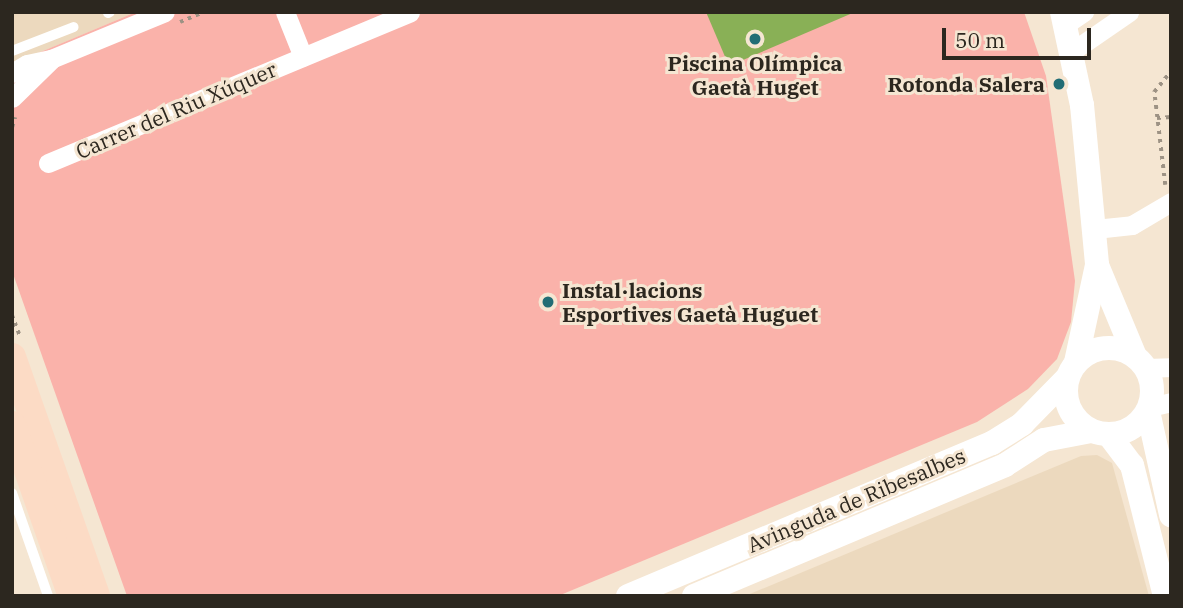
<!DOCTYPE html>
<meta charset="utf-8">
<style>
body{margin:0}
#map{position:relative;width:1183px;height:608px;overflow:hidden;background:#f5e6d2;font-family:"IBM Plex Serif",serif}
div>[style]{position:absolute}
.built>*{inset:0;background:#ecd9be}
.green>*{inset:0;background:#fab2aa}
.water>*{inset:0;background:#89b056}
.path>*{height:3.5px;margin-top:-1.75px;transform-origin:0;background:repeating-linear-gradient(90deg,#9d9284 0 3.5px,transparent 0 8.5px)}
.service>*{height:10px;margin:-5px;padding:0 5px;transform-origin:5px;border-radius:5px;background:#fff}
.minor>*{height:19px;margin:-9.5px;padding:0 9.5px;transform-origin:9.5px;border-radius:9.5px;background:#fff}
.tertiary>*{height:24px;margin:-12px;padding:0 12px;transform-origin:12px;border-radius:12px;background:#fff}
.tertiary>.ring{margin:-12px;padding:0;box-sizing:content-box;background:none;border:24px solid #fff;border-radius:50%}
.secondary>*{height:28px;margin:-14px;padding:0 14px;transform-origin:14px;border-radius:14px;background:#fcdbc5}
.dots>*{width:19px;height:19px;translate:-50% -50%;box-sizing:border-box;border:4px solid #f5e6d2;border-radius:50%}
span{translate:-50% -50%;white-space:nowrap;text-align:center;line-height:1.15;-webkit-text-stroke:6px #f5e6d2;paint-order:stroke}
.poi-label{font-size:21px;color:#2c271f;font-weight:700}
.right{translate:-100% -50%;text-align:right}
.left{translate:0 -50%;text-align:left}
.street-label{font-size:21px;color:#2c271f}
.frame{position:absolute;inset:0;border:14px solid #2c271f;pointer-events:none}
.scale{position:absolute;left:942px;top:28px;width:149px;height:32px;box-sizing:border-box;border:4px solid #2c271f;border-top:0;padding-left:9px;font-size:21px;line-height:24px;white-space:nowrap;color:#2c271f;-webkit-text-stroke:5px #f5e6d2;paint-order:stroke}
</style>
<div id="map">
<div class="built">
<div style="clip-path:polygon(12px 12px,136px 12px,12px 64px)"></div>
<div style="clip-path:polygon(1097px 455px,1112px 463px,1149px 596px,745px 596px,1081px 456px)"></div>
</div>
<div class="green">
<div style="clip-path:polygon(136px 12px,1024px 12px,1046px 76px,1075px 281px,1071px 322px,1057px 359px,1028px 389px,977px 422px,558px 596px,127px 596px,12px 271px,12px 64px)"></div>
</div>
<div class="water">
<div style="clip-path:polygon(706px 12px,855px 12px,729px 66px)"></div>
</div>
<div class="path">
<div style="left:180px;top:22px;width:26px;rotate:-23deg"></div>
<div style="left:1157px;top:118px;width:14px;rotate:-4deg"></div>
<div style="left:12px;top:127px;width:10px;rotate:-73deg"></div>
<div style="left:1165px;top:185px;width:94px;rotate:-96.7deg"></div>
<div style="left:1154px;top:92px;width:27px;rotate:-51deg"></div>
<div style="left:12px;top:315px;width:22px;rotate:69deg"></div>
</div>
<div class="service">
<div style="left:108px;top:13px;width:2px;rotate:-27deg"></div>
<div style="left:12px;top:51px;width:66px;rotate:-21.2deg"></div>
<div style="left:12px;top:493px;width:109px;rotate:70.7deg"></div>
</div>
<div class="minor">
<div style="left:285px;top:12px;width:48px;rotate:68.2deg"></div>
<div style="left:1066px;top:24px;width:22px;rotate:-34deg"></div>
<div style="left:1074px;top:50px;width:67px;rotate:-34.6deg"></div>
<div style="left:12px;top:73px;width:17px;rotate:-31deg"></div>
<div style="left:27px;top:64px;width:25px;rotate:-12deg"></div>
<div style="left:51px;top:59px;width:123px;rotate:-22.4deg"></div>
<div style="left:12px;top:98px;width:54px;rotate:-44.3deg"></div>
<div style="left:48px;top:163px;width:392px;rotate:-22.6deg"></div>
<div style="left:1095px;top:229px;width:37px;rotate:-6deg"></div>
<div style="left:1132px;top:225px;width:45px;rotate:-30.5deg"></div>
<div style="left:1146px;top:368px;width:25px;rotate:-2deg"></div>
<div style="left:1150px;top:407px;width:22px;rotate:-13deg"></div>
</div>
<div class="tertiary">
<div style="left:1062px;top:12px;width:95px;rotate:77.9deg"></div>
<div style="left:1082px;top:105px;width:161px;rotate:84.6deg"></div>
<div style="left:1097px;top:265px;width:99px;rotate:102.2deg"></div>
<div style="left:1097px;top:265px;width:96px;rotate:67.4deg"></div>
<div class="ring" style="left:1066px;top:348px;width:62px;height:62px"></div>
<div style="left:1148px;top:411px;width:107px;rotate:77.5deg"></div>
<div style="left:1109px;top:435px;width:38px;rotate:53deg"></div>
<div style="left:1132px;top:465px;width:135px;rotate:75.9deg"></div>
<div style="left:628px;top:596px;width:395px;rotate:-22.8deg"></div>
<div style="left:992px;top:443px;width:36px;rotate:-32deg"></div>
<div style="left:1022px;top:424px;width:64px;rotate:-45.6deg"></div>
<div style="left:694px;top:596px;width:337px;rotate:-22.8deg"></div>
<div style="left:1005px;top:465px;width:46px;rotate:-32.7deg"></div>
<div style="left:1044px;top:440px;width:48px;rotate:-10.8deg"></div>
</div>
<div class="secondary">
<div style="left:12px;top:357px;width:253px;rotate:70.6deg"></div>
<div style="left:12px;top:425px;width:181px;rotate:70.7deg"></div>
</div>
<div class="dots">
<div style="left:755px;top:39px;background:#226d75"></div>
<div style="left:1059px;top:84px;background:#226d75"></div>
<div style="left:548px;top:302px;background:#226d75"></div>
</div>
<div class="poi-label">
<span style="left:755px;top:75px">Piscina Olímpica<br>Gaetà Huget</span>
<span class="right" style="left:1045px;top:84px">Rotonda Salera</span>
<span class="left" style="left:562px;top:302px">Instal·lacions<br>Esportives Gaetà Huguet</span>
</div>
<div class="street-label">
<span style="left:176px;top:110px;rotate:-23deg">Carrer del Riu Xúquer</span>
<span style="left:856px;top:500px;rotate:-23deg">Avinguda de Ribesalbes</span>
</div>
<div class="frame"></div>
<div class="scale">50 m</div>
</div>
